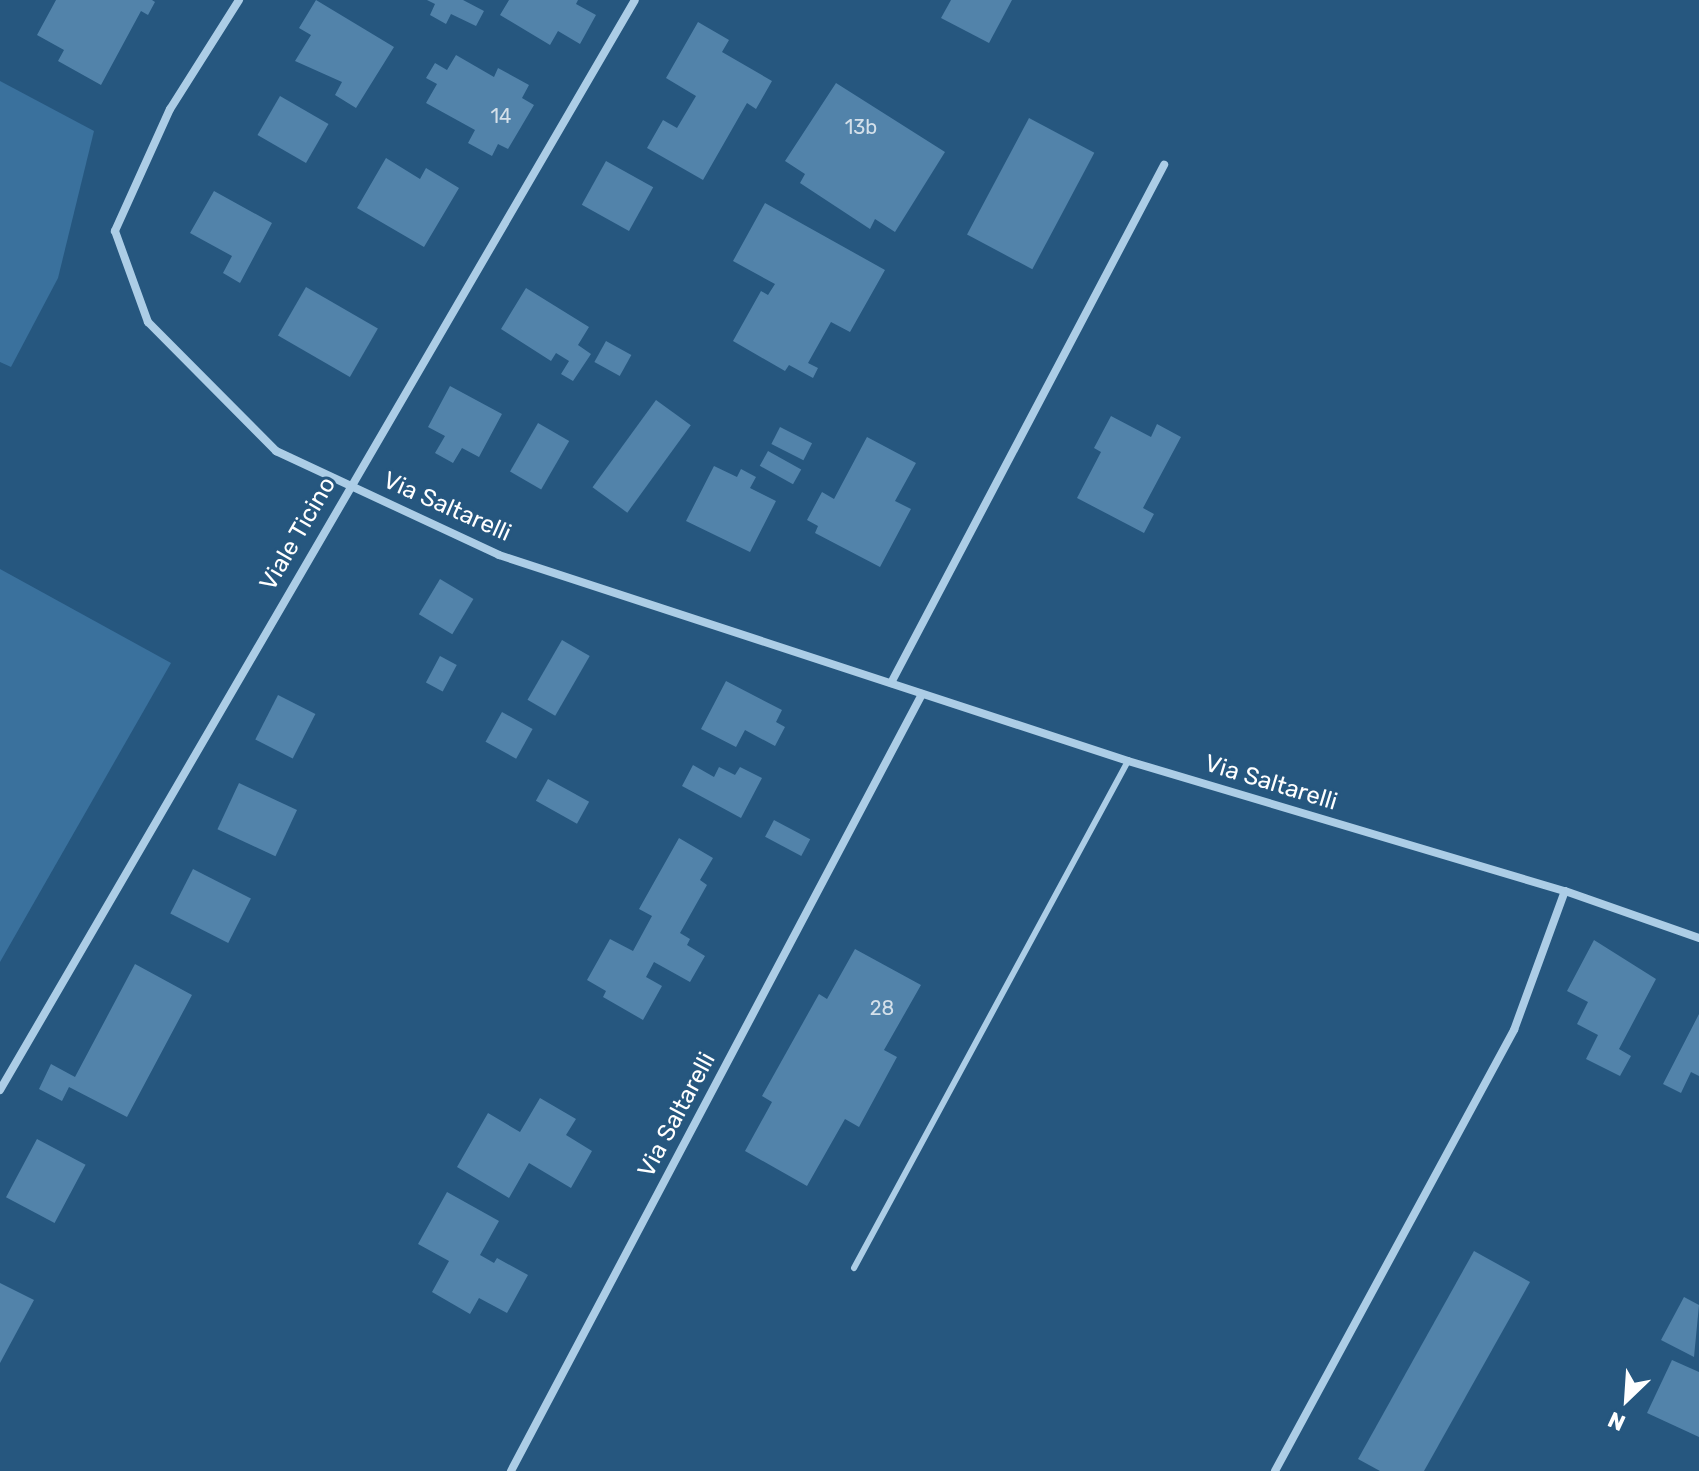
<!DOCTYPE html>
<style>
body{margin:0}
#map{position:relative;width:1699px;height:1471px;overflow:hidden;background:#26577f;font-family:Rubik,sans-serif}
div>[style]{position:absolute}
.green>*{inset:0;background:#3a719d}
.building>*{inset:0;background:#5283aa;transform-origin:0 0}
.lane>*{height:6px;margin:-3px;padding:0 3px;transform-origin:3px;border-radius:3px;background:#accde6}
.street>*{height:8px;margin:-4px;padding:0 4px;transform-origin:4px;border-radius:4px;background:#accde6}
span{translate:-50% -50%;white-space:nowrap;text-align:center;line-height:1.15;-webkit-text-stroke:6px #26577f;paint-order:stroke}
.number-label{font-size:20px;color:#d4e0ea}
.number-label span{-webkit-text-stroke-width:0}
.street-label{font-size:24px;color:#fff}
.north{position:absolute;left:1587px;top:1359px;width:80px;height:80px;-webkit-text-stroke:6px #26577f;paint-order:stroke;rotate:205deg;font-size:22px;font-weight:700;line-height:32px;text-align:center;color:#fff}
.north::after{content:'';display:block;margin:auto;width:28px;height:36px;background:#fff;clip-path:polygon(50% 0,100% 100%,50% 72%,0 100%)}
</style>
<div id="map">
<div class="green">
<div style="clip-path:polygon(0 81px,94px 131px,58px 278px,11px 367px,0 362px)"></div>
<div style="clip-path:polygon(0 569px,171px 663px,0 962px)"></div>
</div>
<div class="building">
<div style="clip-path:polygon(56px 0,152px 0,155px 2px,148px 15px,141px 11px,101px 85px,58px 61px,64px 50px,37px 35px)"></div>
<div style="clip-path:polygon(316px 0,394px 47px,356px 108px,335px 95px,342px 82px,295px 61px,311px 35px,299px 28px)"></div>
<div style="clip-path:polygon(427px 0,463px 0,484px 11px,476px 26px,451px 14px,446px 24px,430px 15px,435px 4px)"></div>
<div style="clip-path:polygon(509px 0,578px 0,576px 4px,596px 15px,580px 44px,558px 31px,550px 45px,500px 15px)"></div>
<div style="clip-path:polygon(951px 0,1012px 0,989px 43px,941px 18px)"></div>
<div style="clip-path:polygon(698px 22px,729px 40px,722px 52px,772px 81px,756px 109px,747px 103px,703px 180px,647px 148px,663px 120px,677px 128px,696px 96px,666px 78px)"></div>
<div style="clip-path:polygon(456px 55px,494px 77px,498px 68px,529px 85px,522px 98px,534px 105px,508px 149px,498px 144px,492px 156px,468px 143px,475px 130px,426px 103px,437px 84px,426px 78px,435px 63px,447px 70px)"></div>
<div style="clip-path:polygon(836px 83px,945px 152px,895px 232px,875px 219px,870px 229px,800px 183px,805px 174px,785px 161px)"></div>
<div style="left:280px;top:96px;width:56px;height:45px;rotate:30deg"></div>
<div style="left:1029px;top:118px;width:74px;height:132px;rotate:28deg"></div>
<div style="clip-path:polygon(386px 158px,420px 179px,426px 168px,459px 188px,424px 247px,357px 208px)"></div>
<div style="left:606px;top:161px;width:54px;height:50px;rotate:29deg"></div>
<div style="clip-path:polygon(214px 191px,272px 223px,240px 283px,223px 273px,232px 256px,190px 233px)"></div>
<div style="clip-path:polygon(765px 203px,885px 270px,850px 332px,831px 322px,808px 363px,818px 368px,813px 378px,789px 365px,785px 371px,733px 341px,761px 291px,768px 295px,775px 284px,733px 261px)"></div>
<div style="left:306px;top:287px;width:83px;height:56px;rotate:30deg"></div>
<div style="clip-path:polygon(526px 288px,589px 327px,578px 345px,591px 354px,573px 381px,561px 374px,569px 361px,556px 353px,551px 361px,501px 329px)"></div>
<div style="left:606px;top:341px;width:29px;height:24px;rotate:29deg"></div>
<div style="clip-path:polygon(450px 386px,502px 414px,479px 457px,462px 448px,453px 463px,435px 453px,445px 436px,428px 427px)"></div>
<div style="left:656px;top:400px;width:43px;height:108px;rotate:36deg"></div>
<div style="clip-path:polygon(1111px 416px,1151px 437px,1157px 424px,1181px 437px,1143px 508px,1154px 514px,1144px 533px,1077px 498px,1101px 452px,1094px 448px)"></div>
<div style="left:538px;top:423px;width:36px;height:56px;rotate:30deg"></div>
<div style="left:780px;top:427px;width:36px;height:19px;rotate:27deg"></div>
<div style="clip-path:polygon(867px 437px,916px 463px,895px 501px,911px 509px,880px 567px,815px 533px,818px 526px,807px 520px,822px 492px,834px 499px)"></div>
<div style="left:768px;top:451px;width:38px;height:17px;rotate:29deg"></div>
<div style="clip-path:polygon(714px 466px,737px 477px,741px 469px,756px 477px,750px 488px,776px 501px,750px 552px,686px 521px)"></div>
<div style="left:440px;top:579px;width:39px;height:41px;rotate:31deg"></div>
<div style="left:562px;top:640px;width:32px;height:69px;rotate:30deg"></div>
<div style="left:440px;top:656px;width:19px;height:30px;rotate:28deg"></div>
<div style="clip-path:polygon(726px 681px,782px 710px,776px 722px,785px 727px,775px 746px,745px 730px,736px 747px,701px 729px)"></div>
<div style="left:278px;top:695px;width:42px;height:50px;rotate:27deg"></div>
<div style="left:502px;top:712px;width:35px;height:34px;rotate:29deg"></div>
<div style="clip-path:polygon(693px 765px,714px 777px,719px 767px,735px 775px,740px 767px,762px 778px,741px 818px,682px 786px)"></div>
<div style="left:548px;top:779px;width:47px;height:25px;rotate:29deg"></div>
<div style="left:239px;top:783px;width:64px;height:51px;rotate:25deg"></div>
<div style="left:774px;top:820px;width:41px;height:19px;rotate:28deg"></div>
<div style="clip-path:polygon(679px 838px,713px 858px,700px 880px,707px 885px,680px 933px,690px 939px,687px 945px,705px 956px,690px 982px,654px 962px,646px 977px,662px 986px,643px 1020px,603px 997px,606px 991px,587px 980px,610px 939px,633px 951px,652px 916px,639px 909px)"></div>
<div style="left:193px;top:869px;width:65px;height:50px;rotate:27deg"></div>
<div style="clip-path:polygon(1594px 940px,1656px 979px,1619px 1049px,1631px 1056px,1620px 1076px,1586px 1059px,1598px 1035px,1577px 1024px,1588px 1002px,1567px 991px)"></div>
<div style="clip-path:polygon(855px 949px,921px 985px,884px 1050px,897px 1057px,859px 1127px,845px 1119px,807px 1186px,745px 1151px,772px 1102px,762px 1096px,819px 994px,827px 999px)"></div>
<div style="clip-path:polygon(135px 964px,192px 995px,127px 1117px,69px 1087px,62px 1101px,39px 1089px,51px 1064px,75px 1077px)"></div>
<div style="clip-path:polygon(1699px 1014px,1699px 1076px,1691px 1072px,1681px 1093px,1663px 1084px)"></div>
<div style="clip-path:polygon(540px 1098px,576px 1119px,566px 1135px,592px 1151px,571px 1188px,529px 1163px,509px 1198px,457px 1167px,488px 1113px,520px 1132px)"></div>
<div style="left:37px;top:1139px;width:55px;height:66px;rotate:28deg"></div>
<div style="clip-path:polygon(447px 1192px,499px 1221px,480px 1255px,494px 1263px,497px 1258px,528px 1275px,507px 1313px,479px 1298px,470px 1314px,432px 1292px,449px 1261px,418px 1244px)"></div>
<div style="clip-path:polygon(1474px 1251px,1530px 1282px,1424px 1471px,1380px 1471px,1358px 1459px)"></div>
<div style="clip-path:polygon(0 1283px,34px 1300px,0 1363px)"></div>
<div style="clip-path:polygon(1684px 1297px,1699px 1305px,1694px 1357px,1661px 1340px)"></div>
<div style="clip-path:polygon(1672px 1360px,1699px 1372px,1699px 1437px,1647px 1413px)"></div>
</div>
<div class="lane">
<div style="left:854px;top:1268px;width:576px;rotate:-61.61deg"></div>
</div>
<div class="street">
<div style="left:239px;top:0;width:129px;rotate:122.3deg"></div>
<div style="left:170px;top:109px;width:134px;rotate:114.3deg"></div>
<div style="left:115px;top:231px;width:97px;rotate:70.1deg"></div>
<div style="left:148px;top:322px;width:182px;rotate:45.2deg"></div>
<div style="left:276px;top:451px;width:246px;rotate:25deg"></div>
<div style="left:499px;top:555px;width:662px;rotate:18.13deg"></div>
<div style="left:1128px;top:761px;width:456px;rotate:16.6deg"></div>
<div style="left:1565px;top:891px;width:142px;rotate:19.3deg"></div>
<div style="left:891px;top:683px;width:586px;rotate:-62.21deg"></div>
<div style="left:0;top:1090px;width:1261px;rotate:-59.78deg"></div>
<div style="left:511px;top:1471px;width:879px;rotate:-62.12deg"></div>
<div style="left:1275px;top:1471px;width:502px;rotate:-61.54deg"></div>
<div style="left:1514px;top:1030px;width:148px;rotate:-69.9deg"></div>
</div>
<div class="number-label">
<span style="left:501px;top:116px">14</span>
<span style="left:861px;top:127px">13b</span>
<span style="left:882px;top:1008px">28</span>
</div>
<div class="street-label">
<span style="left:447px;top:507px;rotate:24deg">Via Saltarelli</span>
<span style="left:298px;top:534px;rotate:-60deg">Viale Ticino</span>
<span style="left:1271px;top:783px;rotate:17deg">Via Saltarelli</span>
<span style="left:677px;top:1115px;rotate:-62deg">Via Saltarelli</span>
</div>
<div class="north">N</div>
</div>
